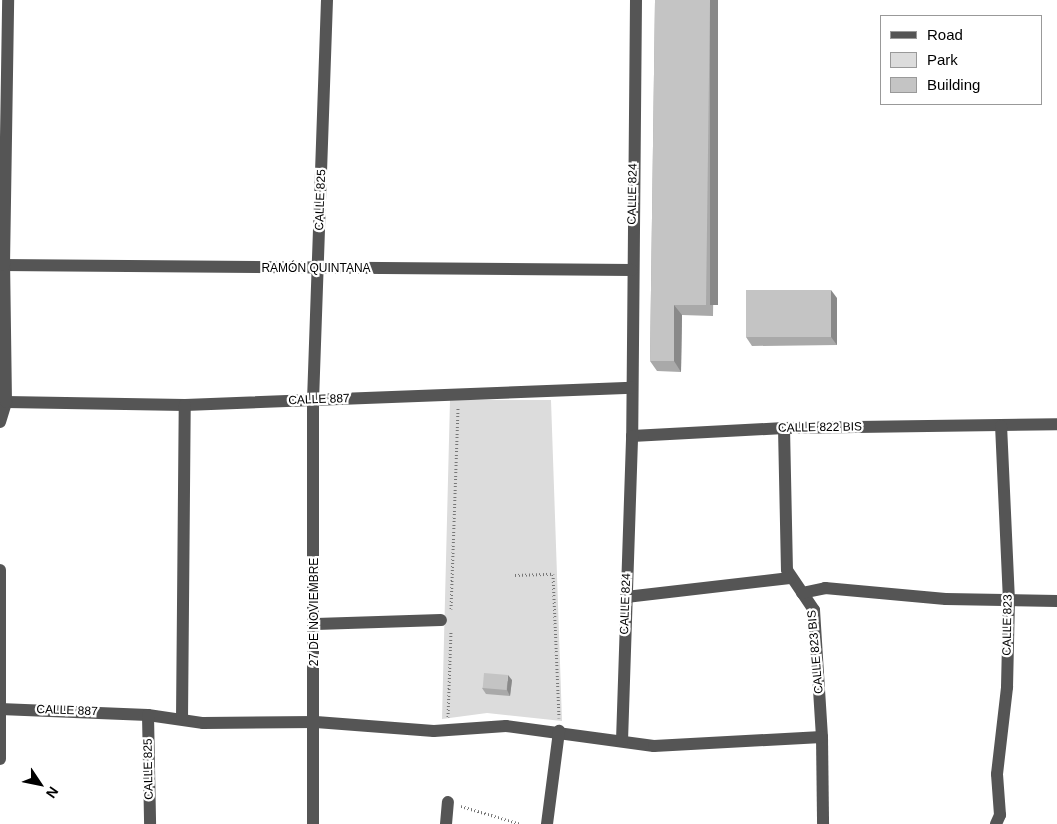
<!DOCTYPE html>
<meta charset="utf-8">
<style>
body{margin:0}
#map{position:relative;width:1057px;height:824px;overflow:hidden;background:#fff;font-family:Arial,sans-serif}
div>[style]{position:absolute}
.green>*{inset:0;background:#dcdcdc}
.path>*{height:3px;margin-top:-1.5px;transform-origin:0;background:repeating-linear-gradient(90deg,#777 0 1px,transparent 0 3.5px)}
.minor>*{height:12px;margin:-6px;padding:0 6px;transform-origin:6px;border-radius:6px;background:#555}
.wall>*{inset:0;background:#a9a9a9}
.shaded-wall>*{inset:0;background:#898989;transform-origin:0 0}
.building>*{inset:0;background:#c4c4c4;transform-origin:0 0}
span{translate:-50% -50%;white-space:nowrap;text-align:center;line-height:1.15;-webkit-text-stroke:4.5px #fff;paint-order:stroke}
.street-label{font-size:12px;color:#000}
.legend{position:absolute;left:880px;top:15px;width:162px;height:90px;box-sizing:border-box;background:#fff;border:1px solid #999;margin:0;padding:6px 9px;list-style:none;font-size:15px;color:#000}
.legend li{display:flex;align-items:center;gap:10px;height:25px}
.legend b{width:25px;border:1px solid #999}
.north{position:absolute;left:15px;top:759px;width:50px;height:50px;-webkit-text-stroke:4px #fff;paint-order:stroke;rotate:124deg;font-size:14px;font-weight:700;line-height:20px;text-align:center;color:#000}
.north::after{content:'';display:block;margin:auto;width:18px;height:22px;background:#000;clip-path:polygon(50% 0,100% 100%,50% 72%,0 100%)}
</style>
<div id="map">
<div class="green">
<div style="clip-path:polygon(450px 400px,551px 400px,562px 721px,487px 713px,442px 719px)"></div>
</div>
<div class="path">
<div style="left:515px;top:575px;width:38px;rotate:-2deg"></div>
<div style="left:553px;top:574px;width:144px;rotate:87.6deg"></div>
<div style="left:451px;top:609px;width:201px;rotate:-88deg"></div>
<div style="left:448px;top:717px;width:87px;rotate:-88deg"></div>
<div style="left:461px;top:806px;width:63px;rotate:16.7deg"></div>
</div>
<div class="minor">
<div style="left:636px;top:0;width:436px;rotate:90.5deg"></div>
<div style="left:632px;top:436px;width:152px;rotate:-3deg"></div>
<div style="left:784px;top:428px;width:273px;rotate:-0.8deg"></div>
<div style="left:0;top:265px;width:632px;rotate:0.45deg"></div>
<div style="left:6px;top:402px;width:179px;rotate:1deg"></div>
<div style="left:185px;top:405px;width:447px;rotate:-2.2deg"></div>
<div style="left:0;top:422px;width:21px;rotate:-73deg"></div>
<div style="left:6px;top:402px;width:137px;rotate:-90.8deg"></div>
<div style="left:4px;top:265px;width:265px;rotate:-89.1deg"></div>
<div style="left:784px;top:428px;width:142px;rotate:88.8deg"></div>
<div style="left:787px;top:570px;width:48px;rotate:56deg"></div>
<div style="left:814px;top:610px;width:127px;rotate:86.4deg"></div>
<div style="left:822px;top:737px;width:87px;rotate:89.3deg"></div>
<div style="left:0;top:570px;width:189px;rotate:90deg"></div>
<div style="left:802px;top:593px;width:24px;rotate:-12deg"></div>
<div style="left:825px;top:588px;width:121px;rotate:5.2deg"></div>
<div style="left:946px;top:599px;width:111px;rotate:1deg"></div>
<div style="left:626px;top:597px;width:165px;rotate:-6.6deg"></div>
<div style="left:316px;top:624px;width:125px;rotate:-1.8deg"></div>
<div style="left:0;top:709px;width:148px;rotate:2.3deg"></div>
<div style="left:148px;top:715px;width:56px;rotate:8.3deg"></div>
<div style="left:203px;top:723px;width:113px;rotate:-0.5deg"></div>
<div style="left:316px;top:722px;width:118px;rotate:4.4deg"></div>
<div style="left:434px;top:731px;width:72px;rotate:-4deg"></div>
<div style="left:506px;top:726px;width:149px;rotate:7.7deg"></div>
<div style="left:654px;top:746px;width:168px;rotate:-3.1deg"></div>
<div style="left:148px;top:715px;width:109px;rotate:88.9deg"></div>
<div style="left:182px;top:719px;width:314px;rotate:-89.5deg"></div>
<div style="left:622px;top:741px;width:305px;rotate:-88.1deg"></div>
<div style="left:313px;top:824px;width:423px;rotate:-90deg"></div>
<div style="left:313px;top:401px;width:401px;rotate:-88deg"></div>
<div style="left:446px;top:824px;width:22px;rotate:-85deg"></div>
<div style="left:547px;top:824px;width:94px;rotate:-82.6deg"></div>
<div style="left:996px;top:824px;width:10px;rotate:-66deg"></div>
<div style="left:1000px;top:815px;width:41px;rotate:-94.2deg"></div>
<div style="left:997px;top:774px;width:88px;rotate:-83.4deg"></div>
<div style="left:1007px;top:687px;width:86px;rotate:-88.7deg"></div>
<div style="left:1009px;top:601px;width:175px;rotate:-92.6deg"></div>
</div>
<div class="wall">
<div style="clip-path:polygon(655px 0,718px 0,713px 316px,682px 315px,681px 372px,657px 371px,650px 361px)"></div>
<div style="clip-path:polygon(837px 298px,837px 345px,752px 346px,746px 337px)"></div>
<div style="clip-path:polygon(512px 680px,510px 696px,486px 694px,482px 688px)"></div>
</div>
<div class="shaded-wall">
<div style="left:710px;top:0;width:8px;height:305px"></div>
<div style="clip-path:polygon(831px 290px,837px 298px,837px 345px,831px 337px)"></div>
<div style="clip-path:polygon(674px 305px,682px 315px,681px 372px,674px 361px)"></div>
<div style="clip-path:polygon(508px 675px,512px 680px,510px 696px,507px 690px)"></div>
</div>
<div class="building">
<div style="clip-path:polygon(655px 0,710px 0,706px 305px,674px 305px,674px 361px,650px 361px)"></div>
<div style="left:746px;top:290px;width:85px;height:47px"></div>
<div style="left:484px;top:673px;width:24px;height:15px;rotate:5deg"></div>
</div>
<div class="street-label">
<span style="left:633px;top:194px;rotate:-89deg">CALLE 824</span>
<span style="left:321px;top:200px;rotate:-88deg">CALLE 825</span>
<span style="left:316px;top:269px">RAMÓN QUINTANA</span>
<span style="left:319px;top:400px;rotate:-2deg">CALLE 887</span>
<span style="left:820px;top:428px;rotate:-1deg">CALLE 822 BIS</span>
<span style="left:626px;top:604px;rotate:-88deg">CALLE 824</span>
<span style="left:315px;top:612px;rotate:-90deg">27 DE NOVIEMBRE</span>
<span style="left:1008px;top:625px;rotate:-89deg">CALLE 823</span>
<span style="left:816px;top:652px;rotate:-95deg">CALLE 823 BIS</span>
<span style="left:67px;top:711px;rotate:2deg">CALLE 887</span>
<span style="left:149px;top:769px;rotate:-91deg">CALLE 825</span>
</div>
<ul class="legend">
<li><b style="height:6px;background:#555"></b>Road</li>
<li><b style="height:14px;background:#dcdcdc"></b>Park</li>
<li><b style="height:14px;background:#c4c4c4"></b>Building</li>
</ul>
<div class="north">N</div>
</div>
